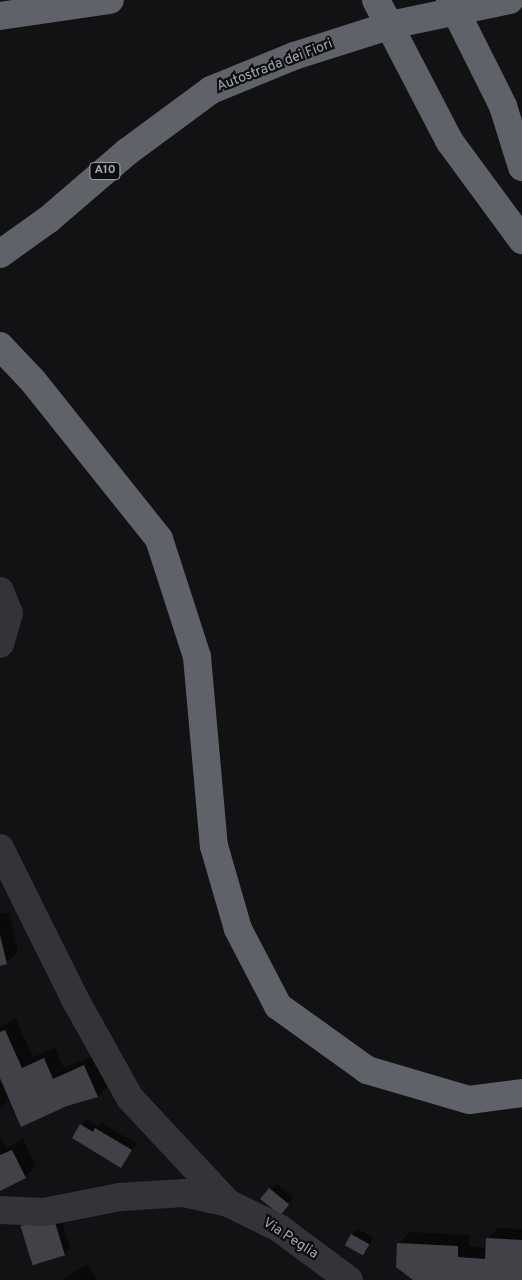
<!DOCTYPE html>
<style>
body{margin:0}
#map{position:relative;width:522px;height:1280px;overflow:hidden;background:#121214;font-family:Overpass,sans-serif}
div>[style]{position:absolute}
.shadow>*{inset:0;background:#0007;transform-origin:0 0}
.building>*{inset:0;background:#414247;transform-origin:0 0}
.minor>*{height:28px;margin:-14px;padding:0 14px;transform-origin:14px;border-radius:14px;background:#343438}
.highway>*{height:28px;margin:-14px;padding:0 14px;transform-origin:14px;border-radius:14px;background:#606269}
span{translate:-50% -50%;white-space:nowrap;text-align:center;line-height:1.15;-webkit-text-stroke:4.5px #0d0d0f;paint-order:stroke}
.shield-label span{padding:1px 4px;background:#0d0d0f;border:1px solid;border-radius:4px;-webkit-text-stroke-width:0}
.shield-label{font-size:12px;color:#a5a9b3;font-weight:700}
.street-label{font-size:14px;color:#a5a9b3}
</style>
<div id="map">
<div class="shadow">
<div style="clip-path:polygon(9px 912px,18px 952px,6px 963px,0 964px,0 914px)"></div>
<div style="clip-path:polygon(16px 1019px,33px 1057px,55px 1048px,64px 1068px,95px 1055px,109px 1085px,98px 1096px,67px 1105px,10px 1099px,0 1109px,0 1082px,4px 1088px,0 1075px,0 1027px)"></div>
<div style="clip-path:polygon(87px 1119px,98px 1127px,102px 1123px,137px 1144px,121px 1166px,81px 1125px)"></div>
<div style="clip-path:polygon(0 1135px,6px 1148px,23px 1139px,36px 1166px,25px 1177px,0 1190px)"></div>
<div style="left:276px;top:1183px;width:23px;height:21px;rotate:40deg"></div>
<div style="clip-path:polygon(59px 1211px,70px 1248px,64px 1254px,22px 1225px)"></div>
<div style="clip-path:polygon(498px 1228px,522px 1229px,522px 1280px,415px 1280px,399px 1243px,410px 1232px,469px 1235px,469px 1246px,487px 1248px,487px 1239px)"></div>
<div style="clip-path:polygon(358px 1229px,374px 1238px,363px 1253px,352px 1235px)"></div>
<div style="clip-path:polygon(88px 1264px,97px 1280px,61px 1280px)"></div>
</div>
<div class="building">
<div style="clip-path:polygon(0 935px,7px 964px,0 966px)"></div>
<div style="clip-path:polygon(5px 1030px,22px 1068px,44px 1058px,53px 1079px,84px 1065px,98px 1097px,67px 1106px,21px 1127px,0 1078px,0 1032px)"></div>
<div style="clip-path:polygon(80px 1124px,93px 1132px,95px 1128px,132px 1150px,121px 1168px,72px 1138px)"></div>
<div style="clip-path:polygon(12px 1150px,26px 1178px,0 1191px,0 1155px)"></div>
<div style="left:269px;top:1188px;width:26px;height:14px;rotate:39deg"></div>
<div style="left:53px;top:1216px;width:41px;height:34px;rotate:73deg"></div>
<div style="left:351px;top:1234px;width:21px;height:13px;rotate:29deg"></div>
<div style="clip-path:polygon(486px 1238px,522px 1240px,522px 1280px,413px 1280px,396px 1267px,397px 1243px,458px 1246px,458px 1257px,485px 1259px)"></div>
</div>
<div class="minor">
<div style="left:0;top:591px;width:24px;rotate:68deg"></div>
<div style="left:9px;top:613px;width:32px;rotate:106deg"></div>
<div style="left:0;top:848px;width:171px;rotate:63.6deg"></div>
<div style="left:76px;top:1001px;width:111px;rotate:60.9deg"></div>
<div style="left:130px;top:1098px;width:144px;rotate:47deg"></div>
<div style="left:0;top:1210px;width:44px;rotate:2.6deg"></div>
<div style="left:44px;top:1212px;width:77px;rotate:-11.2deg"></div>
<div style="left:120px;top:1197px;width:64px;rotate:-3.6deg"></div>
<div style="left:184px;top:1193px;width:45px;rotate:12.8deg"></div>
<div style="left:228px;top:1203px;width:57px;rotate:26.1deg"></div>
<div style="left:279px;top:1228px;width:87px;rotate:36.6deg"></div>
</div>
<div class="highway">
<div style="left:376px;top:0;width:160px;rotate:62.5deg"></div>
<div style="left:450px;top:142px;width:122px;rotate:53.7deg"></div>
<div style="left:450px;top:0;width:119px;rotate:63.4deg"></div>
<div style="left:503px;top:106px;width:64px;rotate:72.7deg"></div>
<div style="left:0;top:16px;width:111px;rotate:-8.3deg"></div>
<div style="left:0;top:254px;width:60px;rotate:-35.5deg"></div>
<div style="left:49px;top:219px;width:103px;rotate:-40.7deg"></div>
<div style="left:127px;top:152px;width:104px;rotate:-36.4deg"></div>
<div style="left:211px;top:90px;width:90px;rotate:-22.3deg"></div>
<div style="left:294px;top:56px;width:106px;rotate:-17.6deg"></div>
<div style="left:395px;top:24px;width:117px;rotate:-11.8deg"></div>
<div style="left:0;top:346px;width:48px;rotate:46.7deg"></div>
<div style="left:33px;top:381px;width:202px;rotate:51.4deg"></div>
<div style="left:159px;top:539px;width:124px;rotate:72.1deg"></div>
<div style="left:197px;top:657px;width:190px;rotate:84.9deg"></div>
<div style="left:214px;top:846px;width:86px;rotate:73.9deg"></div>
<div style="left:238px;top:929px;width:87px;rotate:62.5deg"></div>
<div style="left:278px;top:1006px;width:110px;rotate:35.7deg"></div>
<div style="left:367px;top:1070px;width:106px;rotate:16.4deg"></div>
<div style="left:469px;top:1100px;width:53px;rotate:-7.5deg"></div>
</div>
<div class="shield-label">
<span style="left:105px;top:171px">A10</span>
</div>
<div class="street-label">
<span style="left:275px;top:66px;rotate:-21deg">Autostrada dei Fiori</span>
<span style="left:290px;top:1239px;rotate:33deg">Via Peglia</span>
</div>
</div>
